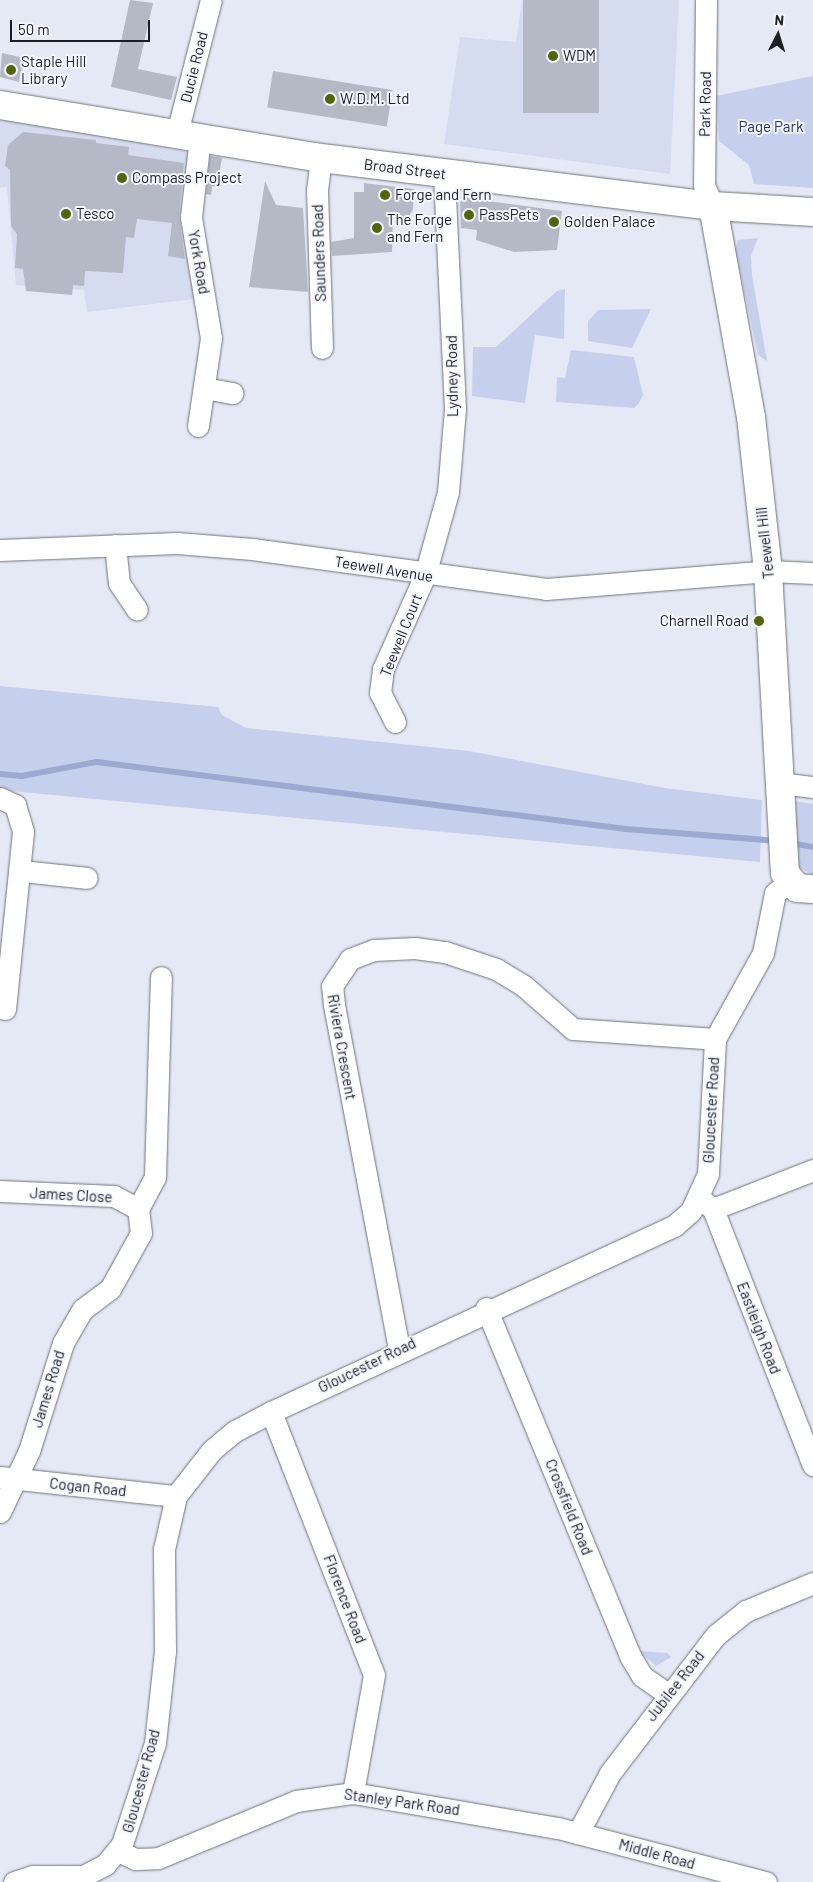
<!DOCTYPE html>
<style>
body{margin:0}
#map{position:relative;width:813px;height:1882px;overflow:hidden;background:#e4e9f5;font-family:Barlow,sans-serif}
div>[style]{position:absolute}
.built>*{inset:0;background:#d5dcef}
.green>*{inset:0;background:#c6d0ed}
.stream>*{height:5.5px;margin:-2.75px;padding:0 2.75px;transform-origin:2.75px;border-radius:2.75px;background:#9ca9d1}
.building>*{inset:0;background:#b5b9c5;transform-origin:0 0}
.roads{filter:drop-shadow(0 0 1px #6f727d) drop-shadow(0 0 1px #6f727d)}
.minor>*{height:21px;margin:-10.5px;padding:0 10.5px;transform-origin:10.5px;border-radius:10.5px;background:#fff}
.major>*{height:28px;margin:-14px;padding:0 14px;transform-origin:14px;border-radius:14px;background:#fff}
.dots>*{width:14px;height:14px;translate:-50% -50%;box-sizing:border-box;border:2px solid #f3f6fd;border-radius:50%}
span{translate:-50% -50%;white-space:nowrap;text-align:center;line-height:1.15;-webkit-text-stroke:4px #f3f6fd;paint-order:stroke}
.poi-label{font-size:15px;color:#1d1e23}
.left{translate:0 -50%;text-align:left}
.right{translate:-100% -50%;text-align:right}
.street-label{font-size:15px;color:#1d1e23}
.park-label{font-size:15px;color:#263264}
.north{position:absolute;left:753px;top:10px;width:50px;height:50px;-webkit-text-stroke:4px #f3f6fd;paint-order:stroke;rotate:5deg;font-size:14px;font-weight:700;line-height:20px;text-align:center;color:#1d1e23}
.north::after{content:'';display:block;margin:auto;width:18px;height:22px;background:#1d1e23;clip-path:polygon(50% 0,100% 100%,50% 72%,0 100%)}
.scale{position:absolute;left:10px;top:20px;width:140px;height:22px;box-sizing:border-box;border:2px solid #1d1e23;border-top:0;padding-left:6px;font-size:15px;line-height:18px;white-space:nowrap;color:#1d1e23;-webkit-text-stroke:4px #f3f6fd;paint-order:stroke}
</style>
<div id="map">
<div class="built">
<div style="clip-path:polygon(522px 0,679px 0,670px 174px,444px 144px,460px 37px,516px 42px)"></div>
<div style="clip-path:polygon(0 116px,192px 153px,194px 299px,87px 312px,84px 290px,16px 285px,7px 187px,0 188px)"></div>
</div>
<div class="green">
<div style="clip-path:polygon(813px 76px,813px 188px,754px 184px,749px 165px,719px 141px,716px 96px)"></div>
<div style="clip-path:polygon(758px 238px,751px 256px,752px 276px,767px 361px,758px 355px,735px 250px,738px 240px)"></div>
<div style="clip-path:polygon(565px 289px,564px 339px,535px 335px,525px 403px,472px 396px,473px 347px,496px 347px,557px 291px)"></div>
<div style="clip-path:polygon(651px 309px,632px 348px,588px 341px,588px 321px,598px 310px)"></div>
<div style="clip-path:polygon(571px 350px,634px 357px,643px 395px,639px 403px,634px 408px,556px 402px,557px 377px,565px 378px)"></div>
<div style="clip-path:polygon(0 686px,218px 707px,222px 715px,246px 728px,469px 751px,665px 788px,762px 800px,760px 862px,0 790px)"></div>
<div style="clip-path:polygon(793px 801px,813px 804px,813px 875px,793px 864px)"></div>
<div style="clip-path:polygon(639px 1651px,667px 1653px,671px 1657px,656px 1666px)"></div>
</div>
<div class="stream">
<div style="left:0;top:774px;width:22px;rotate:5deg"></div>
<div style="left:22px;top:776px;width:76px;rotate:-10.6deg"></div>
<div style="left:97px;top:762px;width:533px;rotate:7.22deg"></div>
<div style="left:626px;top:829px;width:151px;rotate:4.5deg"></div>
<div style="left:791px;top:843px;width:22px;rotate:10deg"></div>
</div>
<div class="building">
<div style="clip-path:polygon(130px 0,153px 3px,138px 69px,177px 77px,171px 100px,111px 87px)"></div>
<div style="left:523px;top:0;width:76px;height:113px"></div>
<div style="clip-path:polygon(2px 53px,24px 58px,19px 82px,0 77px)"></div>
<div style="left:273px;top:71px;width:121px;height:37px;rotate:9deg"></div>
<div style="clip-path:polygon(23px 132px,96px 140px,96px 143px,129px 147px,128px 155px,184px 163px,179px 216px,185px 259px,168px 256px,172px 223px,137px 219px,134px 238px,126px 237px,123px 273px,85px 271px,84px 286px,73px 285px,72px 295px,26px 291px,23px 269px,15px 268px,17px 234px,11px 226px,10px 170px,5px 166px,8px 145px)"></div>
<div style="clip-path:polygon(210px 156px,222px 158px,217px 187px,212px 186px,211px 195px,206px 194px)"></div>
<div style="clip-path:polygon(265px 181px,276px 205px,303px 208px,308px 292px,249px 287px)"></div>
<div style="clip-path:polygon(364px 183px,414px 189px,413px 209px,408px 218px,393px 216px,392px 252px,332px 256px,331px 242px,354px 238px,354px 192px,364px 192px)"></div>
<div style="clip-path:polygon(466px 198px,562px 211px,557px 250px,514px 252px,476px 240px,477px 230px,461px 228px,460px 202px)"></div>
</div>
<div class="roads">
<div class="minor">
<div style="left:706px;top:0;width:185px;rotate:90.6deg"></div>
<div style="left:704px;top:185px;width:23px;rotate:67deg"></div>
<div style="left:177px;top:133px;width:137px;rotate:-75.7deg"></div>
<div style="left:321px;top:158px;width:32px;rotate:97deg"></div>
<div style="left:317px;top:190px;width:158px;rotate:88.2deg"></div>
<div style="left:204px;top:388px;width:29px;rotate:10deg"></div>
<div style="left:198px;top:426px;width:89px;rotate:-81.6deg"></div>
<div style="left:211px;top:338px;width:123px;rotate:-99.4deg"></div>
<div style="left:191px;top:217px;width:81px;rotate:-83.6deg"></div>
<div style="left:115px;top:545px;width:38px;rotate:84deg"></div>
<div style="left:119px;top:583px;width:32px;rotate:56deg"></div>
<div style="left:0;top:550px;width:177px;rotate:-2.3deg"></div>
<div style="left:177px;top:543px;width:75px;rotate:4.6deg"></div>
<div style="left:252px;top:549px;width:297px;rotate:7.7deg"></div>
<div style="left:546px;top:589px;width:223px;rotate:-4.6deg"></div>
<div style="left:768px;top:571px;width:45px;rotate:2.5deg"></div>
<div style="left:395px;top:722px;width:33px;rotate:-117deg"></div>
<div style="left:380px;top:693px;width:24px;rotate:-83deg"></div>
<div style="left:383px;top:669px;width:103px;rotate:-65.9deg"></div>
<div style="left:425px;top:575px;width:86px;rotate:-74.5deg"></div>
<div style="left:448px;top:492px;width:83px;rotate:-85.2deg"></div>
<div style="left:455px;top:409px;width:235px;rotate:-92.7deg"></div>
<div style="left:780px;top:783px;width:33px;rotate:7deg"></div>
<div style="left:0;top:798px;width:17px;rotate:25deg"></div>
<div style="left:15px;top:805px;width:28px;rotate:73deg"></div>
<div style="left:23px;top:832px;width:178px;rotate:95.8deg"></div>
<div style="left:22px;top:871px;width:65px;rotate:6.1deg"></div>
<div style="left:0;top:1191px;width:114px;rotate:2.5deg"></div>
<div style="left:114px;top:1196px;width:27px;rotate:28deg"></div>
<div style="left:698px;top:1197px;width:19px;rotate:39deg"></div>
<div style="left:713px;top:1209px;width:275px;rotate:68.7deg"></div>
<div style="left:713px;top:1209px;width:107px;rotate:-21.3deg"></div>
<div style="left:486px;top:1308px;width:377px;rotate:67.5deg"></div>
<div style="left:630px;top:1656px;width:23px;rotate:59deg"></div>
<div style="left:642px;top:1676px;width:32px;rotate:35deg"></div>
<div style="left:399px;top:1349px;width:351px;rotate:-100.7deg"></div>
<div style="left:334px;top:1004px;width:18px;rotate:-96deg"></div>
<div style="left:332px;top:986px;width:32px;rotate:-56deg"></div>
<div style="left:350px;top:959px;width:26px;rotate:-21deg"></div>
<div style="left:374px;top:950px;width:41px;rotate:-2.8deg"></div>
<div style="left:415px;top:948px;width:30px;rotate:8deg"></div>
<div style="left:445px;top:952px;width:54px;rotate:18.4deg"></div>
<div style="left:496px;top:969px;width:33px;rotate:31deg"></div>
<div style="left:524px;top:986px;width:65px;rotate:41.3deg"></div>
<div style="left:573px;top:1029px;width:142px;rotate:4deg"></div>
<div style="left:271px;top:1412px;width:282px;rotate:68.6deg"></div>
<div style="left:374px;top:1675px;width:120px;rotate:100.1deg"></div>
<div style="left:0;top:1477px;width:177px;rotate:6.2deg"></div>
<div style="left:0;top:1512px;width:68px;rotate:-64.6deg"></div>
<div style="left:29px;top:1451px;width:113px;rotate:-72.5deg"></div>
<div style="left:63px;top:1343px;width:39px;rotate:-60deg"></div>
<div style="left:83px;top:1309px;width:34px;rotate:-37deg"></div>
<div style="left:110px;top:1289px;width:64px;rotate:-61deg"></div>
<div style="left:141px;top:1233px;width:24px;rotate:-97deg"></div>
<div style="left:138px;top:1209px;width:36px;rotate:-62deg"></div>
<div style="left:155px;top:1177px;width:200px;rotate:-88.3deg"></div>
<div style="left:578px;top:1833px;width:68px;rotate:-61.9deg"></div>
<div style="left:610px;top:1773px;width:174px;rotate:-52.5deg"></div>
<div style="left:716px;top:1635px;width:38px;rotate:-39deg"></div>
<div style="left:746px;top:1611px;width:73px;rotate:-22.7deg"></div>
<div style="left:118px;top:1851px;width:19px;rotate:25deg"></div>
<div style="left:135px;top:1859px;width:23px;rotate:-2deg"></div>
<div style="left:158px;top:1858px;width:149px;rotate:-22.4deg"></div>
<div style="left:296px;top:1801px;width:58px;rotate:-8deg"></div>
<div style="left:353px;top:1793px;width:208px;rotate:9.7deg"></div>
<div style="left:558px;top:1828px;width:215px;rotate:14.6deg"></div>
<div style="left:14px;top:1882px;width:19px;rotate:-18deg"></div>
<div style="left:32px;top:1876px;width:51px"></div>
<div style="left:83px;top:1876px;width:25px;rotate:-27deg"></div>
<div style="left:105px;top:1865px;width:27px;rotate:-51deg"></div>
<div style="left:122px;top:1844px;width:106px;rotate:-71.9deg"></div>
<div style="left:155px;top:1743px;width:93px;rotate:-83.8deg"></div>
<div style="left:165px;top:1651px;width:102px;rotate:-90.6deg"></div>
<div style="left:164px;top:1549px;width:54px;rotate:-77.2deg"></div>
<div style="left:176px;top:1496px;width:58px;rotate:-52deg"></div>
<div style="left:212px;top:1450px;width:30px;rotate:-40deg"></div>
<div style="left:235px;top:1431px;width:41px;rotate:-27.8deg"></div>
<div style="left:271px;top:1412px;width:445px;rotate:-24.8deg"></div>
<div style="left:675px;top:1225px;width:21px;rotate:-41deg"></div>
<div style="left:691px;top:1211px;width:41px;rotate:-65.3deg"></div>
<div style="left:708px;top:1174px;width:135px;rotate:-87deg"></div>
<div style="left:715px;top:1039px;width:98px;rotate:-60.8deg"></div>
<div style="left:763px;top:953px;width:61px;rotate:-78.7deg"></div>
<div style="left:775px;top:893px;width:18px;rotate:-38deg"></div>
</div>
<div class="major">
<div style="left:0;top:105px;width:317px;rotate:9.4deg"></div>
<div style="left:313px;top:157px;width:403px;rotate:7deg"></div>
<div style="left:713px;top:206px;width:100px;rotate:3.4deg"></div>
<div style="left:713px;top:206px;width:214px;rotate:79.8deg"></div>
<div style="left:751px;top:417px;width:155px;rotate:83.7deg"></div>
<div style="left:768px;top:571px;width:302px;rotate:86.8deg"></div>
<div style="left:785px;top:873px;width:19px;rotate:51deg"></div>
<div style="left:797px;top:888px;width:16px;rotate:4deg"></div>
</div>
</div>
<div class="dots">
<div style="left:553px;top:56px;background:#53640a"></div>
<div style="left:11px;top:70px;background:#53640a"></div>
<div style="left:330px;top:99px;background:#53640a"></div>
<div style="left:122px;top:178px;background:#53640a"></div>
<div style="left:385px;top:195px;background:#53640a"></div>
<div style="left:66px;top:214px;background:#53640a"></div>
<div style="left:469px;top:215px;background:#53640a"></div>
<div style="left:554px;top:222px;background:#53640a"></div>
<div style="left:377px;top:228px;background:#53640a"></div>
<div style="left:759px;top:621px;background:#53640a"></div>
</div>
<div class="poi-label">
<span class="left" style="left:563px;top:56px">WDM</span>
<span class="left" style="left:21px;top:70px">Staple Hill<br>Library</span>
<span class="left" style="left:340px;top:99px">W.D.M. Ltd</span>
<span class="left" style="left:132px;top:178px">Compass Project</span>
<span class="left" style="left:395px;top:195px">Forge and Fern</span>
<span class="left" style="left:76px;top:214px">Tesco</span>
<span class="left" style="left:479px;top:215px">PassPets</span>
<span class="left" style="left:387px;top:228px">The Forge<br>and Fern</span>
<span class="left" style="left:564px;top:222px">Golden Palace</span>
<span class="right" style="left:749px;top:621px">Charnell Road</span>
</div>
<div class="street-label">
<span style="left:194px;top:67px;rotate:-76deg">Ducie Road</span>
<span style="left:705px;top:104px;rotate:-89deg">Park Road</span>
<span style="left:405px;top:169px;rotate:7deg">Broad Street</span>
<span style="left:319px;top:253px;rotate:-92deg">Saunders Road</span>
<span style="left:199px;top:262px;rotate:80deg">York Road</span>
<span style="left:452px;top:376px;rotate:-91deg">Lydney Road</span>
<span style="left:765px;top:543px;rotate:-96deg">Teewell Hill</span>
<span style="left:384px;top:569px;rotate:9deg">Teewell Avenue</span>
<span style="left:401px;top:635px;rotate:-68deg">Teewell Court</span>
<span style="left:342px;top:1047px;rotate:80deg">Riviera Crescent</span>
<span style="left:711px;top:1110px;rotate:-87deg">Gloucester Road</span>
<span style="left:71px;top:1195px;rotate:3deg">James Close</span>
<span style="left:759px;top:1328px;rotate:69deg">Eastleigh Road</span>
<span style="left:367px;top:1365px;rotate:-26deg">Gloucester Road</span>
<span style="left:48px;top:1389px;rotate:-73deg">James Road</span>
<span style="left:88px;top:1487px;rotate:6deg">Cogan Road</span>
<span style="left:569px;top:1507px;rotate:68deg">Crossfield Road</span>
<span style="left:345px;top:1599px;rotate:69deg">Florence Road</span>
<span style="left:675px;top:1686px;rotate:-52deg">Jubilee Road</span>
<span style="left:141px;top:1781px;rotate:-75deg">Gloucester Road</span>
<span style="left:402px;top:1802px;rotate:8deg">Stanley Park Road</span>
<span style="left:657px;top:1854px;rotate:15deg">Middle Road</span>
</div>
<div class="park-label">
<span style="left:771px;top:127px">Page Park</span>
</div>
<div class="north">N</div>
<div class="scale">50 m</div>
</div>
